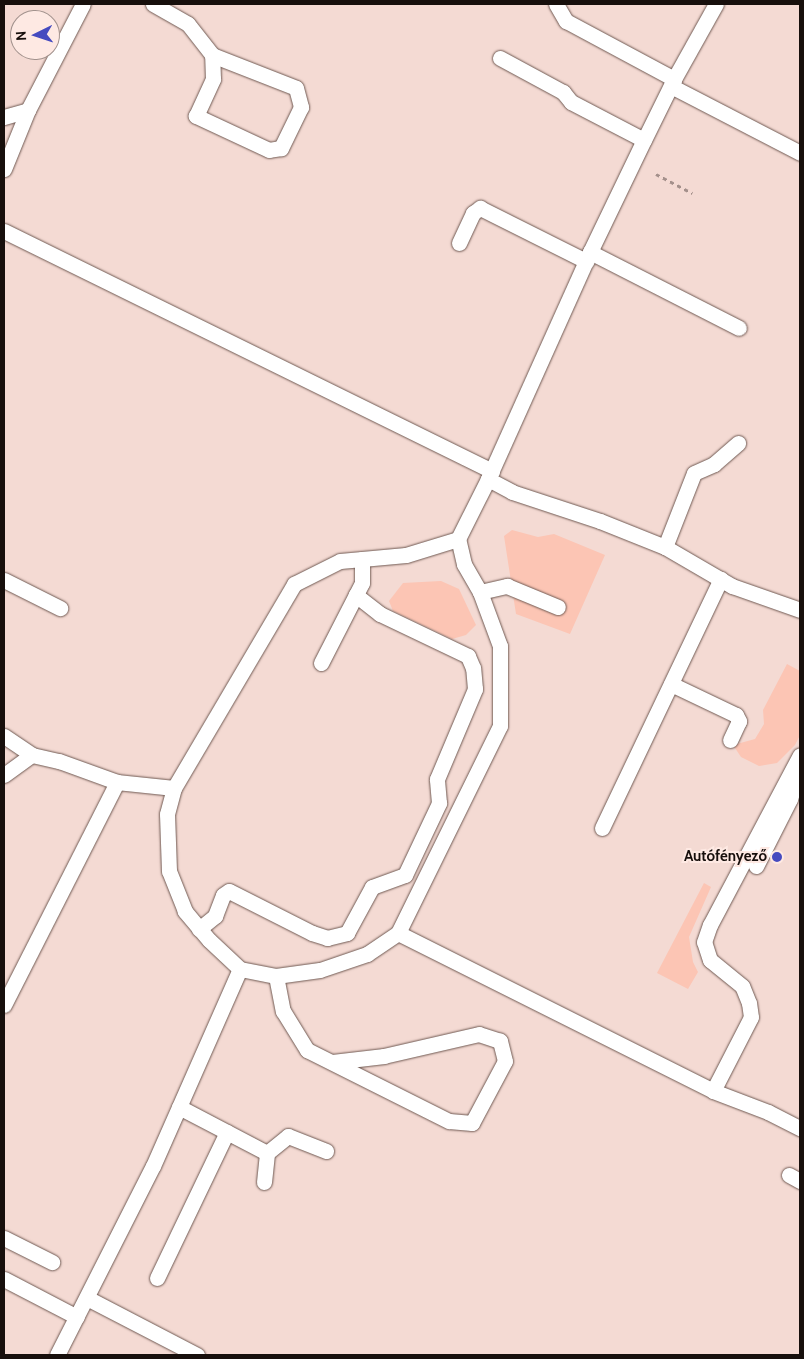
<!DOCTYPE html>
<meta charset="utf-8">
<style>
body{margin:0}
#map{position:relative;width:804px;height:1359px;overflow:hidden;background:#f4dad3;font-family:Cabin,sans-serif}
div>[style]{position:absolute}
.green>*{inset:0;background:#fcc5b4}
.path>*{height:3px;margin-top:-1.5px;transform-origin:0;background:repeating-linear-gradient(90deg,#a4908b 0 4px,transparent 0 8px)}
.roads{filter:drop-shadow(0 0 1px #6f5952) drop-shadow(0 0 1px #6f5952)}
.service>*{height:15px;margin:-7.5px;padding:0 7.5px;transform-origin:7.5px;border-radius:7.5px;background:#fff}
.dots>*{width:14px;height:14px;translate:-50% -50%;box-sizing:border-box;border:2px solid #fee9e3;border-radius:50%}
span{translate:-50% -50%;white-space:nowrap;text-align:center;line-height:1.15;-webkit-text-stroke:4px #fee9e3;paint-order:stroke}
.poi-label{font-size:15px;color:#170f0c;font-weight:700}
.right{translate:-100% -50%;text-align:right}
.frame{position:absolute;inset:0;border:5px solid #170f0c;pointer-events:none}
.north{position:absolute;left:10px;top:10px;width:50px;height:50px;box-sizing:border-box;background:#fee9e3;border:1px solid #a2928d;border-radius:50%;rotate:266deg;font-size:14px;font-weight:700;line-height:20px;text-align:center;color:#170f0c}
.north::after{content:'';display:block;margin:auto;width:18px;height:22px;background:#454abf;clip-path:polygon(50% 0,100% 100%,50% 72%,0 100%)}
</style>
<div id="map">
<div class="green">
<div style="clip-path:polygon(512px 530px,538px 537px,554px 534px,605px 555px,570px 634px,516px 614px,504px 536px)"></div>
<div style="clip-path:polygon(441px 581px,459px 589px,476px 625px,466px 635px,452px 639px,393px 611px,389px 601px,403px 583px)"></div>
<div style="clip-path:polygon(787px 664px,800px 671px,800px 735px,795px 745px,777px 763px,759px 766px,741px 757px,733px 745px,755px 739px,764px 724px,763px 710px)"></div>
<div style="clip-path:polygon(704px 883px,711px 887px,689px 937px,693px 962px,698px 972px,688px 989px,657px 973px)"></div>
</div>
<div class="path">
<div style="left:656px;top:174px;width:41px;rotate:27.8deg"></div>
</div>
<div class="roads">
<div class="service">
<div style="left:153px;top:4px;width:40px;rotate:29.7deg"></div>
<div style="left:188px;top:24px;width:39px;rotate:52deg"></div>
<div style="left:212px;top:55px;width:90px;rotate:21.4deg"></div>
<div style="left:296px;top:88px;width:20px;rotate:75deg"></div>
<div style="left:301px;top:107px;width:46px;rotate:116deg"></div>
<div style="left:281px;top:148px;width:12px;rotate:171deg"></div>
<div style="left:269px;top:150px;width:81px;rotate:-155deg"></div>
<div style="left:196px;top:116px;width:41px;rotate:-65.3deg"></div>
<div style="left:213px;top:79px;width:24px;rotate:-92deg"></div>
<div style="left:556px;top:4px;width:20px;rotate:60deg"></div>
<div style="left:566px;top:21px;width:123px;rotate:28.2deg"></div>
<div style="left:500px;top:58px;width:72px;rotate:28.4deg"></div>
<div style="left:563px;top:92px;width:13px;rotate:51deg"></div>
<div style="left:571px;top:102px;width:82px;rotate:27.5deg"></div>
<div style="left:671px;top:86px;width:145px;rotate:27.4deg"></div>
<div style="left:4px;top:117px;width:25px;rotate:-16deg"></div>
<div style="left:4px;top:169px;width:64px;rotate:-67.9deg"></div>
<div style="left:28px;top:110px;width:119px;rotate:-62.6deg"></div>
<div style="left:4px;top:231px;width:544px;rotate:26.19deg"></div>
<div style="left:459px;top:243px;width:33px;rotate:-65deg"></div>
<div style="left:473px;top:213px;width:9px;rotate:-36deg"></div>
<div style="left:480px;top:208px;width:119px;rotate:26.6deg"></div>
<div style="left:590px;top:252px;width:167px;rotate:27deg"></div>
<div style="left:488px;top:479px;width:27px;rotate:28deg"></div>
<div style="left:512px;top:492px;width:93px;rotate:18.2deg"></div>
<div style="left:600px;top:521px;width:70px;rotate:21.8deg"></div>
<div style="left:665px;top:547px;width:78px;rotate:30.2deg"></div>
<div style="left:732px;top:586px;width:72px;rotate:19.4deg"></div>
<div style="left:665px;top:547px;width:79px;rotate:-68.6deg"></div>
<div style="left:694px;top:473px;width:22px;rotate:-24deg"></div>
<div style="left:714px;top:464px;width:32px;rotate:-41deg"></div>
<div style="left:4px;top:580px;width:63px;rotate:26.6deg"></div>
<div style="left:480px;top:592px;width:28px;rotate:-13deg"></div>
<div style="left:507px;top:586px;width:55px;rotate:22.4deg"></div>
<div style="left:321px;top:663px;width:90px;rotate:-62.9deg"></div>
<div style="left:362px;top:583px;width:24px;rotate:-90deg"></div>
<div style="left:671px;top:684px;width:72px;rotate:25.5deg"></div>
<div style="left:736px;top:715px;width:7px;rotate:63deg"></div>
<div style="left:739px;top:721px;width:21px;rotate:115deg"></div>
<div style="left:4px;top:736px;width:34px;rotate:34deg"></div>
<div style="left:4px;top:775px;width:34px;rotate:-36deg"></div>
<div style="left:32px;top:755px;width:28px;rotate:13deg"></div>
<div style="left:59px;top:761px;width:62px;rotate:19.9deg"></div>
<div style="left:117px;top:782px;width:57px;rotate:6deg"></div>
<div style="left:602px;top:828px;width:276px;rotate:-64.5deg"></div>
<div style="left:756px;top:866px;width:75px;rotate:-63.1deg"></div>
<div style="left:790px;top:799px;width:17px;rotate:-73deg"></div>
<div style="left:795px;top:783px;width:13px;rotate:-99deg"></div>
<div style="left:199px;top:929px;width:21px;rotate:-39deg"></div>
<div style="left:215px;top:916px;width:22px;rotate:-69deg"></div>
<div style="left:223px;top:895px;width:7px;rotate:-34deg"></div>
<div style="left:229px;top:891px;width:93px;rotate:26.8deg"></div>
<div style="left:312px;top:933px;width:16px;rotate:18deg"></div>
<div style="left:327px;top:938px;width:21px;rotate:-14deg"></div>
<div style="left:347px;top:933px;width:52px;rotate:-61.5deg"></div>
<div style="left:372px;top:887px;width:35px;rotate:-20deg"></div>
<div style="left:405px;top:875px;width:80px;rotate:-64.7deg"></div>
<div style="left:439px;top:803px;width:24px;rotate:-95deg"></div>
<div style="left:437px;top:779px;width:98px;rotate:-67.1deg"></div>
<div style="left:475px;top:689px;width:21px;rotate:-95deg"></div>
<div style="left:473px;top:668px;width:13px;rotate:-113deg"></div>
<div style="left:468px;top:656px;width:98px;rotate:-154.5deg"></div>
<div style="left:380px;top:614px;width:31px;rotate:-142deg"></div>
<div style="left:398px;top:933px;width:352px;rotate:26.6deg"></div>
<div style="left:713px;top:1091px;width:59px;rotate:20.9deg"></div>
<div style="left:768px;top:1112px;width:36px;rotate:27deg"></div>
<div style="left:240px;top:969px;width:37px;rotate:11deg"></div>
<div style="left:276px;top:976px;width:44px;rotate:-7.8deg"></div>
<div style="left:320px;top:970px;width:50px;rotate:-18.8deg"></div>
<div style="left:367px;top:954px;width:37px;rotate:-34deg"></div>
<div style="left:398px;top:933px;width:231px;rotate:-63.8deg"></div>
<div style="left:500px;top:726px;width:80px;rotate:-90deg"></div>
<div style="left:500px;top:646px;width:58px;rotate:-110.3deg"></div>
<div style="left:480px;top:592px;width:32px;rotate:-120deg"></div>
<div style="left:464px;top:564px;width:26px;rotate:-103deg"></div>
<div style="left:276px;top:976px;width:36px;rotate:79deg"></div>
<div style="left:283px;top:1011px;width:46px;rotate:58.4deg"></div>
<div style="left:307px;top:1050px;width:159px;rotate:26.6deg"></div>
<div style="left:449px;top:1121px;width:23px;rotate:5deg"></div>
<div style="left:472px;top:1123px;width:70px;rotate:-62deg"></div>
<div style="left:505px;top:1061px;width:21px;rotate:-104deg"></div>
<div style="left:500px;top:1041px;width:22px;rotate:-162deg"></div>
<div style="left:479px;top:1034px;width:98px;rotate:167deg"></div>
<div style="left:384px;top:1056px;width:52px;rotate:173.4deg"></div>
<div style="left:4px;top:1005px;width:250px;rotate:-63.1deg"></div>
<div style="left:713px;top:1091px;width:83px;rotate:-62.8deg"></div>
<div style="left:751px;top:1017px;width:14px;rotate:-98deg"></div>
<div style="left:749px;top:1003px;width:18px;rotate:-112deg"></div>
<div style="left:742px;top:986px;width:41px;rotate:-140.9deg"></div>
<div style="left:710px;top:960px;width:19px;rotate:-108deg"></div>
<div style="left:704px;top:942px;width:18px;rotate:-71deg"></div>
<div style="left:710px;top:925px;width:192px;rotate:-62.1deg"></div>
<div style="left:179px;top:1107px;width:99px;rotate:27.6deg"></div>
<div style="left:267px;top:1153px;width:27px;rotate:-39deg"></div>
<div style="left:288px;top:1136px;width:41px;rotate:21.5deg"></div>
<div style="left:789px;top:1175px;width:13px;rotate:29deg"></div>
<div style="left:264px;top:1182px;width:29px;rotate:-84deg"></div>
<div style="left:4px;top:1238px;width:54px;rotate:26.6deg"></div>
<div style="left:157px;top:1278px;width:162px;rotate:-64.4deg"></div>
<div style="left:4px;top:1279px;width:82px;rotate:27.5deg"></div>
<div style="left:87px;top:1298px;width:124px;rotate:27.4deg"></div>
<div style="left:57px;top:1355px;width:212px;rotate:-63.1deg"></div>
<div style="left:153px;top:1166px;width:215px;rotate:-66.2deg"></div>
<div style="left:240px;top:969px;width:42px;rotate:-136.9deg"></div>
<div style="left:209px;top:940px;width:38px;rotate:-130deg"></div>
<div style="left:185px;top:911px;width:43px;rotate:-111.8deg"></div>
<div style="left:169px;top:871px;width:57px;rotate:-92deg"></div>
<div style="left:167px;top:814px;width:27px;rotate:-75deg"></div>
<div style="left:174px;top:788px;width:237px;rotate:-59.5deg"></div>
<div style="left:294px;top:584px;width:51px;rotate:-26.6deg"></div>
<div style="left:340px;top:561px;width:66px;rotate:-5.2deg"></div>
<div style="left:406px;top:555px;width:54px;rotate:-17.1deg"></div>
<div style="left:458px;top:539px;width:67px;rotate:-63.4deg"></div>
<div style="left:488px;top:479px;width:249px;rotate:-65.8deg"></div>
<div style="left:590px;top:252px;width:124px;rotate:-64.3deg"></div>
<div style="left:644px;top:140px;width:68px;rotate:-63.8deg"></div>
<div style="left:674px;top:79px;width:86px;rotate:-60.8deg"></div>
</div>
</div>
<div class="dots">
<div style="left:777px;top:857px;background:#454abf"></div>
</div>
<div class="poi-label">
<span class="right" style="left:767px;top:857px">Autófényező</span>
</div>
<div class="frame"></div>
<div class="north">N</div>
</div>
